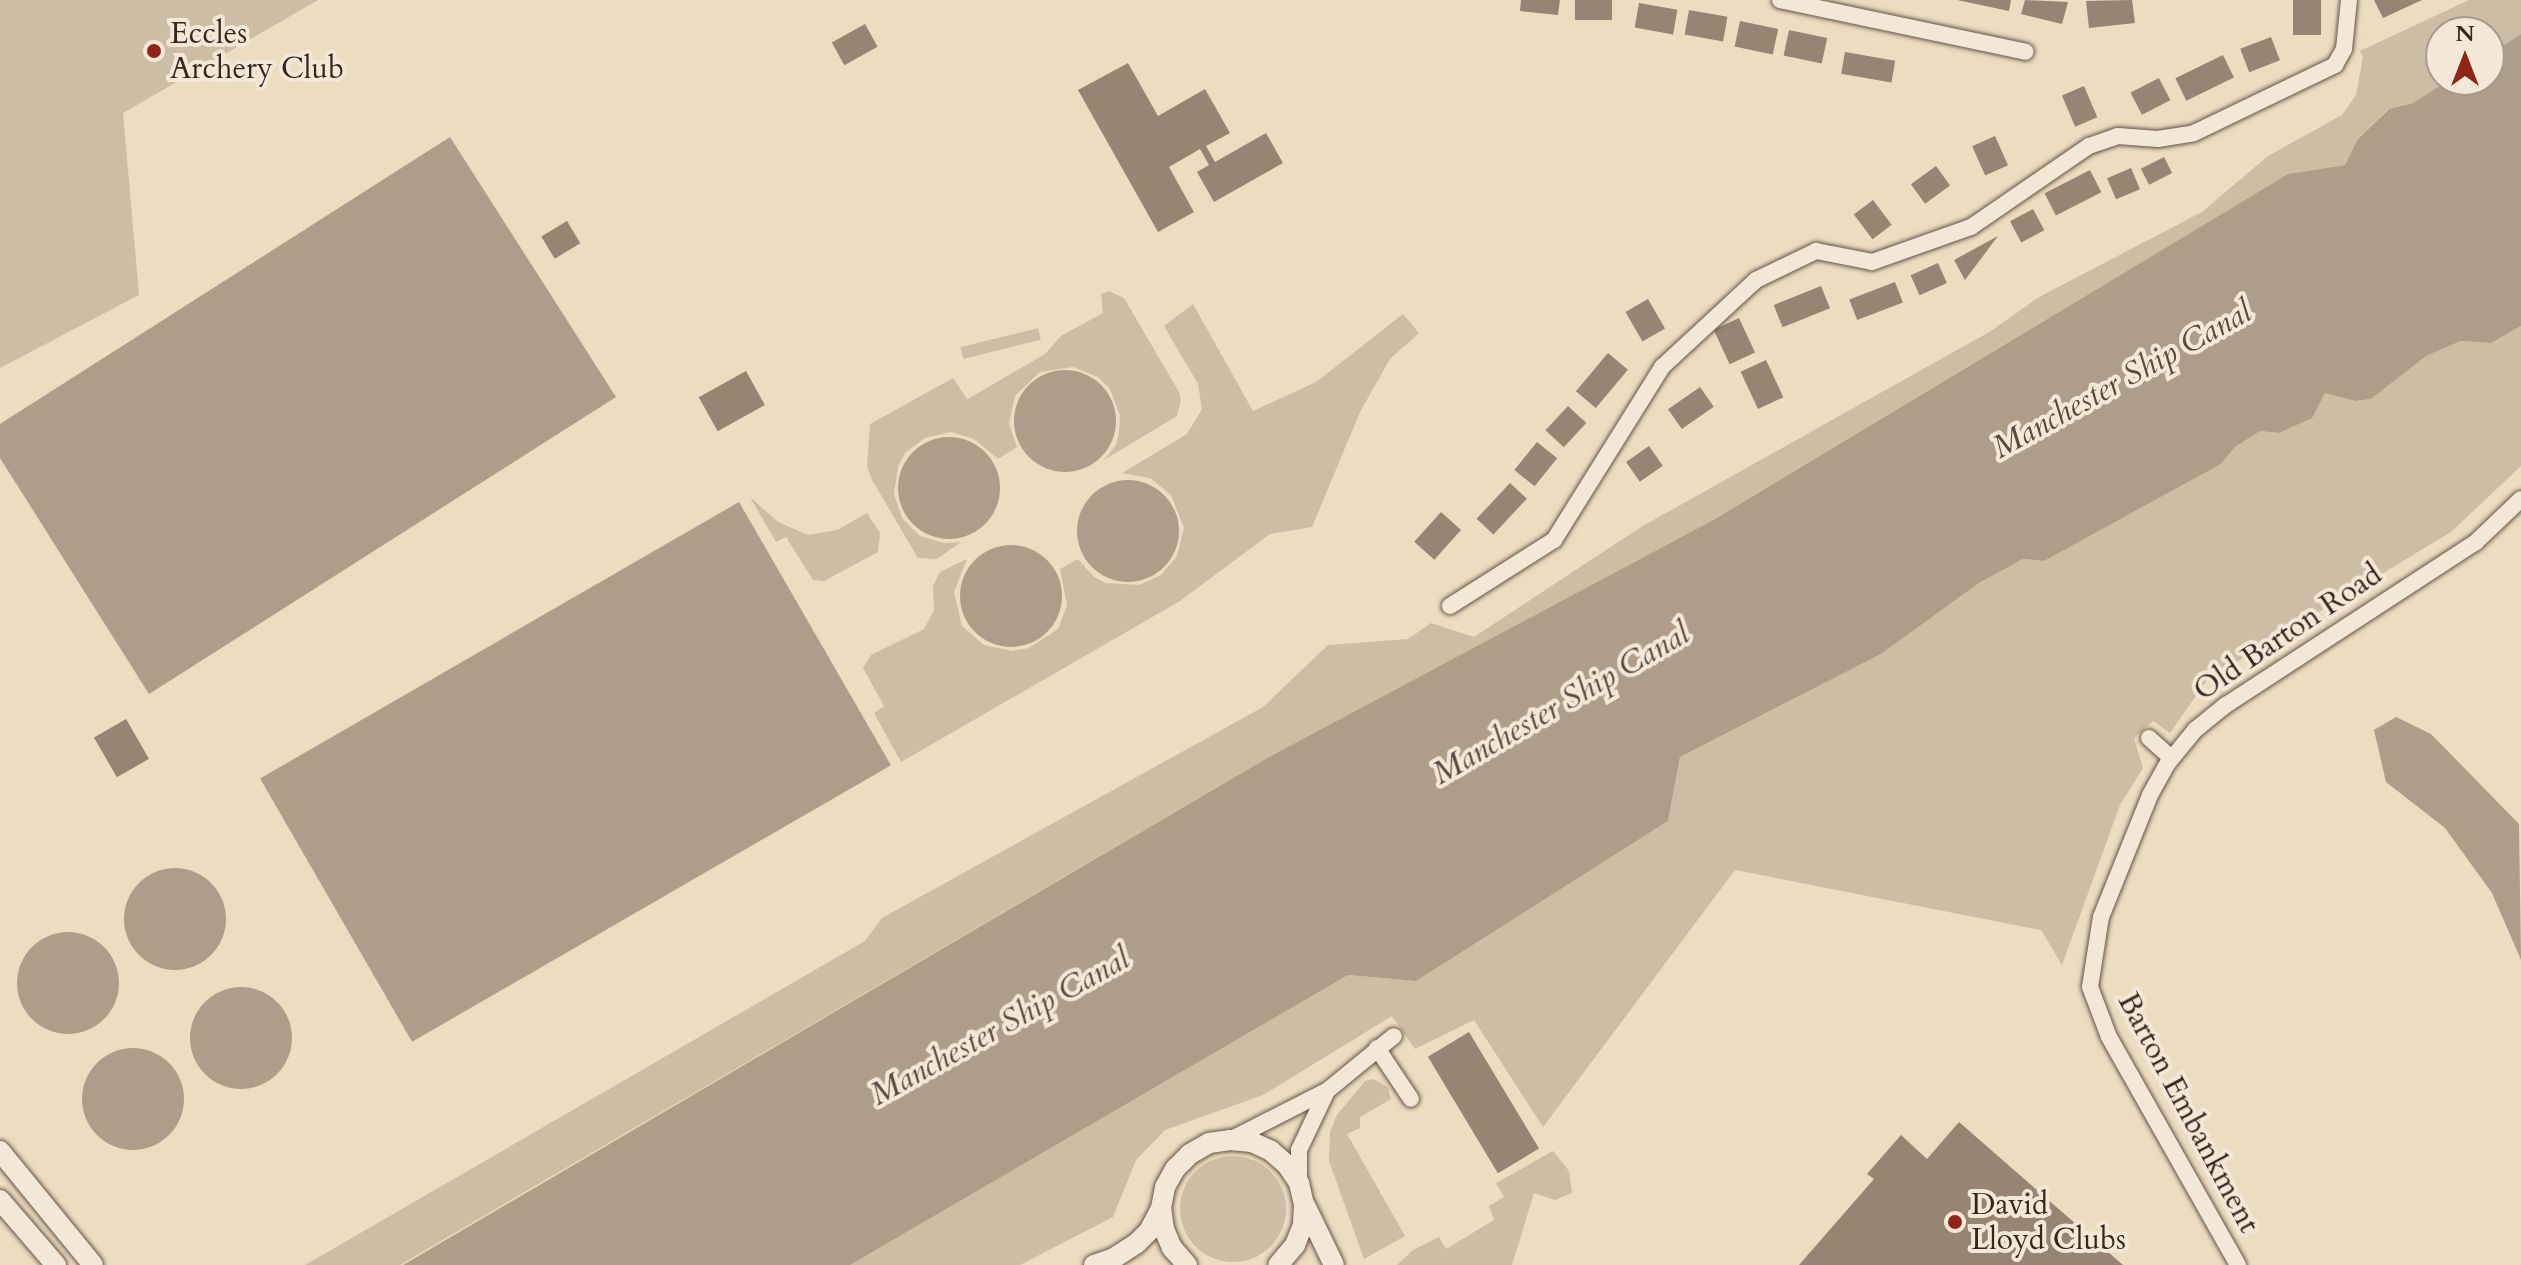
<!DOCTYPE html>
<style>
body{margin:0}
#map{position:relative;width:2521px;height:1265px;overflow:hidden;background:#ecdcc0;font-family:Cardo,serif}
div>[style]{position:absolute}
.green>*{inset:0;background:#cdbda4;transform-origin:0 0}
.round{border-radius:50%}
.water>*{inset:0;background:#ae9e89;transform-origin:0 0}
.building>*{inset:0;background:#958572;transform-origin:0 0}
.roads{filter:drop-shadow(0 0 2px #645446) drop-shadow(0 0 2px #645446)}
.minor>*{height:16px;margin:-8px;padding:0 8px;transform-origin:8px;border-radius:8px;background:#f3e8d6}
.tertiary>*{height:20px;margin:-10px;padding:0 10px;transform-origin:10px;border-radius:10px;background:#f3e8d6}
.dots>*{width:22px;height:22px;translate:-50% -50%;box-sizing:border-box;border:4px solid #f3e8d6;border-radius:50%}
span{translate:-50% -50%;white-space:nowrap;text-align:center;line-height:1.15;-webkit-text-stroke:8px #f3e8d6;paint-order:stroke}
.poi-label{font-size:30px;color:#36261e}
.left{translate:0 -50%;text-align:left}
.street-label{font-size:30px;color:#36261e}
.water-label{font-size:32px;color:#5a4a3e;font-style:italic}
.north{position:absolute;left:2425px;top:16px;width:80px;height:80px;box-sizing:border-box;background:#f3e8d6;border:2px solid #a79a8c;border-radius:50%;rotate:0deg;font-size:22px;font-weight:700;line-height:32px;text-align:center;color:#36261e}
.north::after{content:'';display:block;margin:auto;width:28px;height:36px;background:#8f2418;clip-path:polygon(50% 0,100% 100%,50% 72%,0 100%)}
</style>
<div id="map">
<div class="green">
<div style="clip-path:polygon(0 0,318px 0,123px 113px,139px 295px,0 368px)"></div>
<div style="clip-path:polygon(2469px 0,2521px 0,2521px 34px,2489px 54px,2489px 32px,2441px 32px,2441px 80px,2449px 80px,2413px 103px,2388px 109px,2358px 139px,2345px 165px,2288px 174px,1715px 519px,1269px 757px,400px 1265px,305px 1265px,865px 941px,882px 918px,1263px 707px,1328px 645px,1408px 639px,1431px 623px,1474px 637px,1641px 527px,1991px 331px,2039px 297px,2202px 212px,2268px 156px,2342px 115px,2356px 95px,2363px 57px,2360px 51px)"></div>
<div style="clip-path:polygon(1109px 291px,1124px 298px,1179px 392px,1181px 400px,1177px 416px,1104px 460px,1116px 445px,1119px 432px,1120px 416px,1110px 389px,1098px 377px,1073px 367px,1040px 372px,1015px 396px,1009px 423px,1017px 447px,998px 459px,974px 439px,951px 432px,925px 438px,905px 453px,898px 467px,894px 494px,902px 518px,920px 536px,944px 543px,961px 542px,937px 559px,918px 558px,872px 480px,867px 466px,870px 424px,953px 378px,967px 399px,973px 396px,1045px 354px,1061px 336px,1103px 313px,1101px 294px)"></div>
<div style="clip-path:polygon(1193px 304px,1253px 411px,1316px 382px,1403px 314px,1419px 333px,1390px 359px,1360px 412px,1312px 527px,1270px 534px,1180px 601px,901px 762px,874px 713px,884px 706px,863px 668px,871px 655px,924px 629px,934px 610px,933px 586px,940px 572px,967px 559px,954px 592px,962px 626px,984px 645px,1012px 651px,1029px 648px,1058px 629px,1067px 605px,1060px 569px,1078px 559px,1094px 577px,1106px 583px,1139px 585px,1161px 575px,1177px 556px,1184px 528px,1171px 495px,1150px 478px,1122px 473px,1187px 434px,1202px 409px,1198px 384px,1164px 326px)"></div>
<div style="clip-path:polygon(2521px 326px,2521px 466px,2451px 532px,2207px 680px,2170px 733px,2153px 721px,2134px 738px,2143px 768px,2120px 805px,2062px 965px,2041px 930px,1735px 870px,1543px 1127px,1474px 1020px,1415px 1049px,1392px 1016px,1263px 1095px,1165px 1130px,1136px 1160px,1113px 1217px,1020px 1265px,850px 1265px,1348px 975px,1416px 981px,1668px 821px,1680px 757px,1881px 654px,1979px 583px,2023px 559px,2044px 561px,2221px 464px,2235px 447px,2260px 431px,2279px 433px,2311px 418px,2325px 393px,2355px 401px,2371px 399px,2426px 356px,2461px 341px,2491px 343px)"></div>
<div style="left:1038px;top:328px;width:12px;height:80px;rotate:76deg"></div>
<div style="clip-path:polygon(750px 497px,778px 522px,808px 535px,837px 530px,867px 513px,880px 533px,878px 552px,824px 581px,813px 580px,786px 537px,776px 542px)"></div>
<div style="clip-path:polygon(1373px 1079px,1388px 1087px,1391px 1099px,1360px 1117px,1360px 1128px,1347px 1134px,1405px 1236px,1364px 1259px,1329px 1161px,1330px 1132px,1337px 1115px,1365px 1081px)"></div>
<div style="clip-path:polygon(1553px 1151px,1569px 1171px,1572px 1193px,1555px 1200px,1534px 1193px,1512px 1265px,1397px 1265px,1413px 1250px,1439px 1237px,1446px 1249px,1494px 1220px,1489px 1206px,1504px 1197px,1496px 1183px)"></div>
<div class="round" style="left:1180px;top:1156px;width:106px;height:106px"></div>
</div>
<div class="water">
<div style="clip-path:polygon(2521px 34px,2521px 326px,2491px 343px,2461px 341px,2426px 356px,2371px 399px,2355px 401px,2325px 393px,2312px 418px,2279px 433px,2260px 431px,2235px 447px,2221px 464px,2044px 561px,2023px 559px,1979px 583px,1881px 654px,1680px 757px,1668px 821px,1416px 981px,1348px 975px,850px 1265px,403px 1265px,1269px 757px,1715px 519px,2288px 174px,2345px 165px,2358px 139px,2389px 109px,2413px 103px,2449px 80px,2489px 80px,2489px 54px)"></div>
<div style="clip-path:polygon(450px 137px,616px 397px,149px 694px,0 458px,0 424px)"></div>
<div class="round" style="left:1014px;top:370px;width:102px;height:102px"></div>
<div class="round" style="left:898px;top:437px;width:102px;height:102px"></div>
<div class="round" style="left:1077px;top:480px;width:102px;height:102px"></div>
<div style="left:739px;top:502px;width:304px;height:553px;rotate:60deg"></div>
<div class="round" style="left:960px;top:545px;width:102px;height:102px"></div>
<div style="clip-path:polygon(2396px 717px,2431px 734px,2519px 824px,2521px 960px,2492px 893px,2445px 828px,2386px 782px,2374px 730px)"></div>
<div class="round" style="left:124px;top:868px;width:102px;height:102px"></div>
<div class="round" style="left:17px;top:932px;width:102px;height:102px"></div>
<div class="round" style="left:190px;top:987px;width:102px;height:102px"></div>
<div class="round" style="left:82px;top:1048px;width:102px;height:102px"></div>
</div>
<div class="building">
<div style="clip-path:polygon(1521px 0,1560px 0,1558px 15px,1520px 11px)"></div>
<div style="left:1575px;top:0;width:37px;height:20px"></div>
<div style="clip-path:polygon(1957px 0,2011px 0,2009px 11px)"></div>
<div style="clip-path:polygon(2025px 0,2068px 2px,2062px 24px,2021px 14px)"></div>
<div style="clip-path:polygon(2132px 0,2135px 23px,2089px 28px,2086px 1px)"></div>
<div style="left:2293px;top:0;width:28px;height:35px"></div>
<div style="clip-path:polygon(2374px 0,2422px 0,2383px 18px)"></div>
<div style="left:1639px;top:3px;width:39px;height:25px;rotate:10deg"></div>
<div style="left:1689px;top:10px;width:39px;height:25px;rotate:10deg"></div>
<div style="left:1740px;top:21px;width:39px;height:26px;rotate:12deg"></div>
<div style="left:865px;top:24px;width:26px;height:38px;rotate:61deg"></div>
<div style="left:1789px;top:30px;width:39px;height:26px;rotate:12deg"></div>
<div style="left:2271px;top:37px;width:25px;height:33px;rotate:69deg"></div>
<div style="left:1845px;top:52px;width:51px;height:22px;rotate:10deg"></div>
<div style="left:2223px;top:55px;width:25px;height:53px;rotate:64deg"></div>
<div style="clip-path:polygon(1128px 63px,1158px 116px,1205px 89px,1230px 133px,1206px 146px,1215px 162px,1266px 133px,1283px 163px,1214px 202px,1197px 172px,1209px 165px,1200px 149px,1169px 167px,1194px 212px,1158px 232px,1078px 90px)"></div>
<div style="left:2159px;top:78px;width:25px;height:32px;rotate:63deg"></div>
<div style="left:2084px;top:86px;width:34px;height:24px;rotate:67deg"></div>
<div style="left:1995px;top:136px;width:32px;height:25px;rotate:66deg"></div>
<div style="left:2164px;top:157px;width:18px;height:26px;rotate:63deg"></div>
<div style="left:1936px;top:166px;width:24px;height:31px;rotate:54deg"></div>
<div style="left:2131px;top:168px;width:23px;height:26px;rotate:67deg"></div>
<div style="left:2090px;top:170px;width:25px;height:51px;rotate:63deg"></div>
<div style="left:1873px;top:200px;width:31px;height:24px;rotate:53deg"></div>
<div style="left:2033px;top:209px;width:24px;height:26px;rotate:62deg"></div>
<div style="left:567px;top:221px;width:26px;height:30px;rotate:59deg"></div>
<div style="clip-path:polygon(1998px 236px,1965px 280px,1954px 260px)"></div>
<div style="left:1938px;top:263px;width:22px;height:30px;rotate:66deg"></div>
<div style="left:1895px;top:282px;width:22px;height:49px;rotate:69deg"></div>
<div style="left:1821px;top:286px;width:24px;height:51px;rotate:68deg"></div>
<div style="left:1648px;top:299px;width:34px;height:26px;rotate:60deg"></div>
<div style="left:1739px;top:318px;width:38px;height:28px;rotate:65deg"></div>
<div style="left:1608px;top:353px;width:26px;height:50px;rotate:40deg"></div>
<div style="left:1766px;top:360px;width:41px;height:28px;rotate:65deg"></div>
<div style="left:746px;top:371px;width:39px;height:54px;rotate:61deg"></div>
<div style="left:1700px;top:387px;width:24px;height:39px;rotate:55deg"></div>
<div style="left:1568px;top:406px;width:25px;height:33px;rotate:43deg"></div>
<div style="left:1537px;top:442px;width:26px;height:36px;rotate:39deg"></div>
<div style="left:1649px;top:446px;width:24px;height:28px;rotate:55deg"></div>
<div style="left:1510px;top:483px;width:23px;height:49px;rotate:43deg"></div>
<div style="left:1441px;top:512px;width:27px;height:40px;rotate:42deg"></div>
<div style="left:126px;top:719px;width:46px;height:37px;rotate:60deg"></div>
<div style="left:1469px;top:1032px;width:136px;height:48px;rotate:59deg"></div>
<div style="clip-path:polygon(1959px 1122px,2123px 1265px,1799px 1265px,1874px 1179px,1867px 1174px,1901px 1135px,1927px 1159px)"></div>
</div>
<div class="roads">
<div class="minor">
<div style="left:1780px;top:0;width:251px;rotate:11.9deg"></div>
<div style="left:1450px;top:606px;width:123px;rotate:-32.4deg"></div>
<div style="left:1554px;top:540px;width:204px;rotate:-58deg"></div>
<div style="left:1662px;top:367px;width:128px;rotate:-42.8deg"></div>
<div style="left:1756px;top:280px;width:67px;rotate:-25.8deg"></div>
<div style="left:1816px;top:251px;width:57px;rotate:11.1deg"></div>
<div style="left:1872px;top:262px;width:105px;rotate:-19.5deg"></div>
<div style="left:1971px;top:227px;width:143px;rotate:-34.5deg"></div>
<div style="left:2089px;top:146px;width:31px;rotate:-19deg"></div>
<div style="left:2118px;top:136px;width:40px;rotate:4.3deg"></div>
<div style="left:2158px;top:139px;width:36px;rotate:-9deg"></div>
<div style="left:2194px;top:133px;width:157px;rotate:-25.7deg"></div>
<div style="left:2335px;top:65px;width:18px;rotate:-61deg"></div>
<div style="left:2344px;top:49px;width:49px;rotate:-84.2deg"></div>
<div style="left:2149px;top:738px;width:30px;rotate:42deg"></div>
<div style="left:1377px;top:1048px;width:61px;rotate:56.3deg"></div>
<div style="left:1230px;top:1140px;width:110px;rotate:-27deg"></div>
<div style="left:1328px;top:1090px;width:85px;rotate:-39.3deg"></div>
<div style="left:1299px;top:1183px;width:33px;rotate:-90deg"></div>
<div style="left:1299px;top:1150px;width:65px;rotate:-64.6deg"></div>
<div style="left:2238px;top:1265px;width:262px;rotate:-119.5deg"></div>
<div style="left:2109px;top:1037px;width:53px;rotate:-110.8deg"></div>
<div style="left:2090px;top:987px;width:71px;rotate:-81.1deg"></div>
<div style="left:2101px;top:917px;width:131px;rotate:-68.1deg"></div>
<div style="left:2150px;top:795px;width:37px;rotate:-61deg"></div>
<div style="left:2168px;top:763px;width:43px;rotate:-50.7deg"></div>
<div style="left:2195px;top:730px;width:40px;rotate:-39deg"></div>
<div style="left:2226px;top:705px;width:298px;rotate:-33.1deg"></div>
<div style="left:2476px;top:542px;width:62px;rotate:-43.7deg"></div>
</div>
<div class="tertiary">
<div style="left:0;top:1151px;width:147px;rotate:50.8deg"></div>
<div style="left:0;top:1200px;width:86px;rotate:49.3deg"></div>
<div style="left:1306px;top:1207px;width:64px;rotate:64.2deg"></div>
<div style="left:1094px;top:1265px;width:21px;rotate:-19deg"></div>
<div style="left:1114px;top:1258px;width:27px;rotate:-33deg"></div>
<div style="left:1137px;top:1243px;width:17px;rotate:-45deg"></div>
<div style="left:1149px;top:1231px;width:26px;rotate:-62deg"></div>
<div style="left:1187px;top:1265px;width:23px;rotate:-131deg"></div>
<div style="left:1172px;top:1248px;width:21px;rotate:-113deg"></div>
<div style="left:1164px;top:1229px;width:21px;rotate:-98deg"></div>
<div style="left:1161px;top:1208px;width:21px;rotate:-79deg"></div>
<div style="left:1165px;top:1187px;width:21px;rotate:-61deg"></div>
<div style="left:1175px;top:1169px;width:21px;rotate:-45deg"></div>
<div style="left:1190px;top:1154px;width:22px;rotate:-30deg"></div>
<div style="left:1209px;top:1143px;width:21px;rotate:-8deg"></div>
<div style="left:1230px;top:1140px;width:22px;rotate:5deg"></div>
<div style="left:1252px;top:1142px;width:21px;rotate:25deg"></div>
<div style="left:1271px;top:1151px;width:21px;rotate:41deg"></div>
<div style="left:1287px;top:1165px;width:22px;rotate:56deg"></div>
<div style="left:1299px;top:1183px;width:22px;rotate:77deg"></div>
<div style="left:1304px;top:1204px;width:21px;rotate:93deg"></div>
<div style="left:1303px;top:1225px;width:22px;rotate:112deg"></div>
<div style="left:1295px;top:1245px;width:26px;rotate:130deg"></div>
</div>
</div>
<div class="dots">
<div style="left:154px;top:51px;background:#8f2418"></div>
<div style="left:1955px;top:1222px;background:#8f2418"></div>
</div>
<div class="poi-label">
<span class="left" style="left:170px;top:51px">Eccles<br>Archery Club</span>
<span class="left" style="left:1971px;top:1222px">David<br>Lloyd Clubs</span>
</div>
<div class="street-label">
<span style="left:2288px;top:633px;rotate:-34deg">Old Barton Road</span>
<span style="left:2188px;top:1113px;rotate:62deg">Barton Embankment</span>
</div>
<div class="water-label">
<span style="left:2122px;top:380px;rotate:-29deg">Manchester Ship Canal</span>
<span style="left:1561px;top:704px;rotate:-30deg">Manchester Ship Canal</span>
<span style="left:1000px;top:1027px;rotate:-29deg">Manchester Ship Canal</span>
</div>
<div class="north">N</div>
</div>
